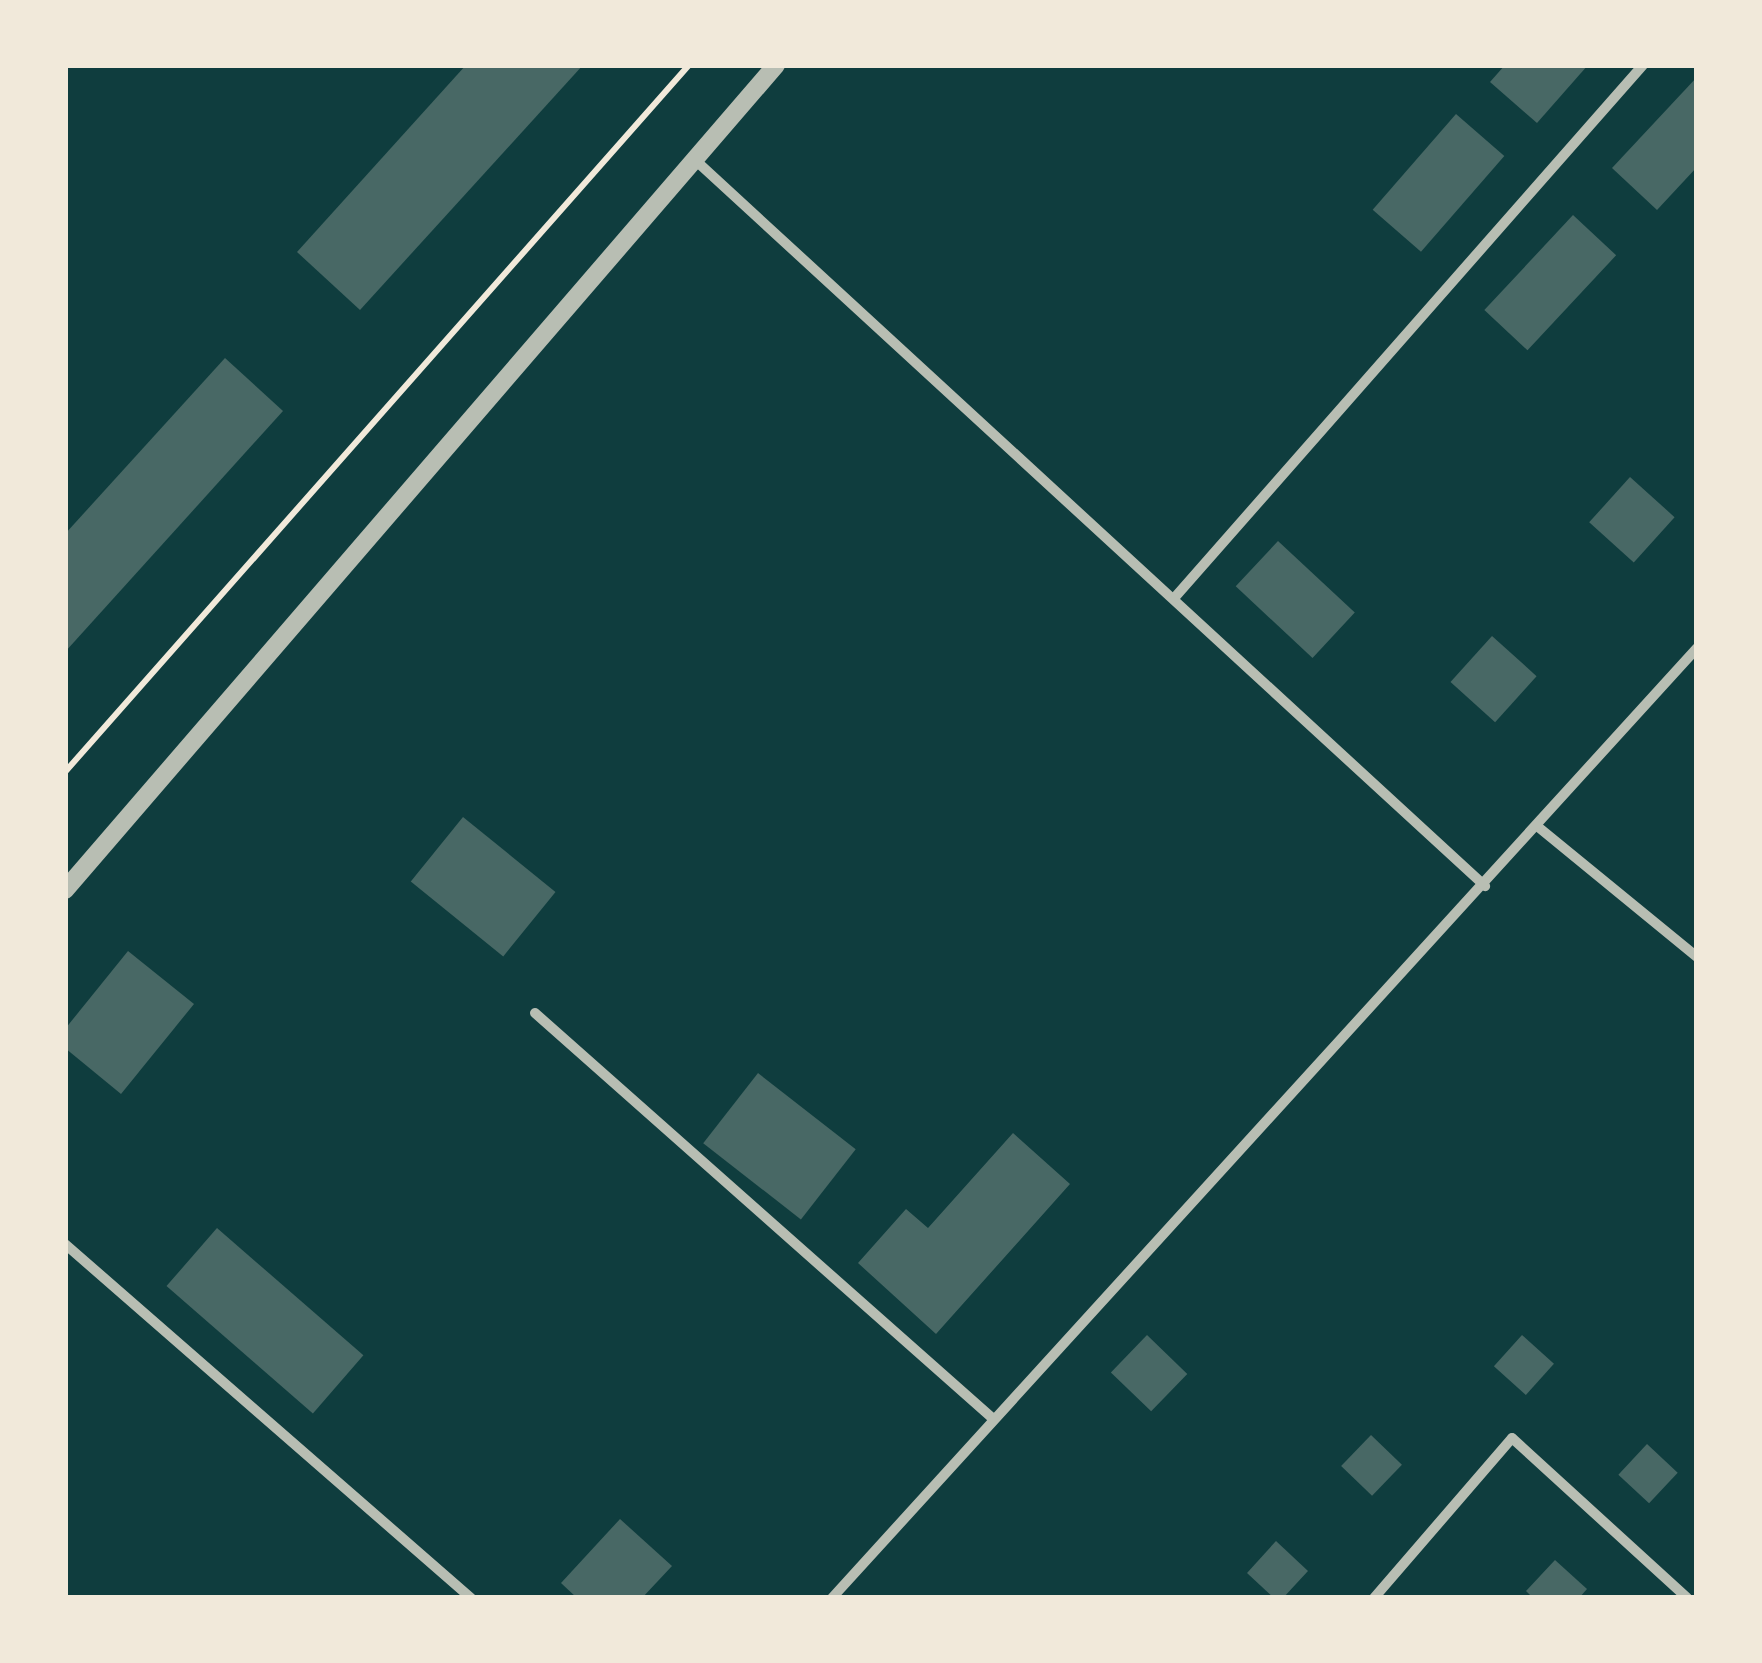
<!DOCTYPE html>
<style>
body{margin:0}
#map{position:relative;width:1762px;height:1663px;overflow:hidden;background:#0f3d3e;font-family:"Fira Sans Condensed",sans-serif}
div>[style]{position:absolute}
.building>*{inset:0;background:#486865;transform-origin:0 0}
.path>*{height:6px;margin:-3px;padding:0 3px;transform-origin:3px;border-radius:3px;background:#f1e9da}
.minor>*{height:10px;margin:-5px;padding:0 5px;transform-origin:5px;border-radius:5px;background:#b8beb3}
.tertiary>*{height:18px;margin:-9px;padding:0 9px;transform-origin:9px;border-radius:9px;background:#b8beb3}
span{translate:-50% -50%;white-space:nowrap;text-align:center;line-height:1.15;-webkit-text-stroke:10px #f1e9da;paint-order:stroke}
.frame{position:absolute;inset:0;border:68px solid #f1e9da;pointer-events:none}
</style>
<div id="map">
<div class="building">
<div style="clip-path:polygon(466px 65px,583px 65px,360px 310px,297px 252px)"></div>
<div style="clip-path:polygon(1505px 65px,1588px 65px,1537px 123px,1490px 82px)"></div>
<div style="clip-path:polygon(1697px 77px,1697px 167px,1657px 210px,1612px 168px)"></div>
<div style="left:1456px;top:114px;width:64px;height:127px;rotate:41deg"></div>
<div style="left:1573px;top:215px;width:59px;height:130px;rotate:43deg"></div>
<div style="clip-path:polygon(225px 358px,283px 411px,65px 652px,65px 534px)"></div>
<div style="left:1630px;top:477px;width:60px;height:61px;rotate:42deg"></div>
<div style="left:1278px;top:541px;width:105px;height:62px;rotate:43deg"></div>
<div style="left:1492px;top:636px;width:60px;height:62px;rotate:42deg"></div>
<div style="left:463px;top:817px;width:119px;height:83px;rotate:39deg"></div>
<div style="clip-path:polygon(128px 951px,194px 1004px,121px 1094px,65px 1048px,65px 1029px)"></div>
<div style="left:758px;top:1073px;width:124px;height:89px;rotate:38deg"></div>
<div style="clip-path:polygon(1013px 1133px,1070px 1184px,936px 1334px,858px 1263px,906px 1209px,928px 1228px)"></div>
<div style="left:217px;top:1228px;width:194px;height:77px;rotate:41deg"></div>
<div style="left:1147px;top:1335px;width:56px;height:52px;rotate:44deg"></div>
<div style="left:1522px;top:1335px;width:43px;height:42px;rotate:42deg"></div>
<div style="left:1371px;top:1435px;width:43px;height:43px;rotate:44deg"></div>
<div style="left:1647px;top:1444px;width:42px;height:42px;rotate:43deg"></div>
<div style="clip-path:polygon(620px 1519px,672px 1566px,642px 1598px,577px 1598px,561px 1583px)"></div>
<div style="clip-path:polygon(1276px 1541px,1308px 1571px,1283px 1598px,1274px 1598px,1247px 1573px)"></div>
<div style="clip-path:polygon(1555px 1560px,1587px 1589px,1579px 1598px,1533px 1598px,1526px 1591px)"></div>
</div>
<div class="path">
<div style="left:65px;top:772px;width:943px;rotate:-48.57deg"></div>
</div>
<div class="minor">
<div style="left:693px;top:158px;width:1076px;rotate:42.59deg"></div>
<div style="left:1176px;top:596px;width:707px;rotate:-48.67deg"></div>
<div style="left:1537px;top:826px;width:207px;rotate:39.3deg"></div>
<div style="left:535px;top:1013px;width:609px;rotate:41.54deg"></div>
<div style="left:65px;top:1244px;width:539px;rotate:41.09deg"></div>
<div style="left:832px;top:1598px;width:1285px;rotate:-47.68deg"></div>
<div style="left:1374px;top:1598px;width:211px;rotate:-49.2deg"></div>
<div style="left:1512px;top:1438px;width:237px;rotate:42.4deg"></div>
</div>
<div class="tertiary">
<div style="left:65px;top:890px;width:1089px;rotate:-49.24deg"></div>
</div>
<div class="frame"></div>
</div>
